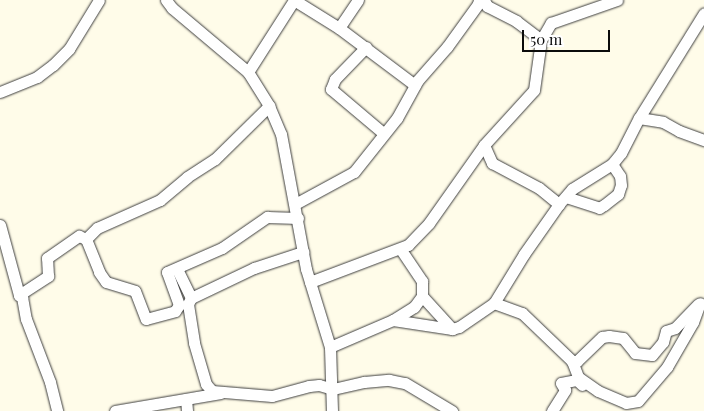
<!DOCTYPE html>
<style>
body{margin:0}
#map{position:relative;width:704px;height:411px;overflow:hidden;background:#fffce9;font-family:"Playfair Display",serif}
div>[style]{position:absolute}
.roads{filter:drop-shadow(0 0 1px #3e3e3e) drop-shadow(0 0 1px #3e3e3e)}
.street>*{height:11px;margin:-5.5px;padding:0 5.5px;transform-origin:5.5px;border-radius:5.5px;background:#fff}
span{translate:-50% -50%;white-space:nowrap;text-align:center;line-height:1.15;-webkit-text-stroke:5px #fff;paint-order:stroke}
.scale{position:absolute;left:522px;top:30px;width:88px;height:22px;box-sizing:border-box;border:2px solid #0b0b0b;border-top:0;padding-left:6px;font-size:15px;line-height:18px;white-space:nowrap;color:#0b0b0b;-webkit-text-stroke:4px #fff;paint-order:stroke}
</style>
<div id="map">
<div class="roads">
<div class="street">
<div style="left:166px;top:0;width:10px;rotate:53deg"></div>
<div style="left:172px;top:8px;width:99px;rotate:40.1deg"></div>
<div style="left:248px;top:72px;width:40px;rotate:58deg"></div>
<div style="left:269px;top:106px;width:30px;rotate:67deg"></div>
<div style="left:281px;top:134px;width:137px;rotate:79.5deg"></div>
<div style="left:306px;top:269px;width:82px;rotate:72.9deg"></div>
<div style="left:330px;top:347px;width:64px;rotate:88.2deg"></div>
<div style="left:294px;top:0;width:53px;rotate:31.9deg"></div>
<div style="left:339px;top:28px;width:95px;rotate:36.9deg"></div>
<div style="left:484px;top:0;width:7px;rotate:63deg"></div>
<div style="left:487px;top:6px;width:33px;rotate:27deg"></div>
<div style="left:516px;top:21px;width:31px;rotate:37deg"></div>
<div style="left:339px;top:28px;width:34px;rotate:-56deg"></div>
<div style="left:366px;top:47px;width:45px;rotate:134.1deg"></div>
<div style="left:335px;top:79px;width:11px;rotate:112deg"></div>
<div style="left:331px;top:89px;width:68px;rotate:40.2deg"></div>
<div style="left:248px;top:72px;width:85px;rotate:-57.4deg"></div>
<div style="left:0;top:92px;width:40px;rotate:-22deg"></div>
<div style="left:37px;top:77px;width:20px;rotate:-37deg"></div>
<div style="left:53px;top:65px;width:23px;rotate:-45deg"></div>
<div style="left:69px;top:49px;width:57px;rotate:-58.5deg"></div>
<div style="left:639px;top:118px;width:24px;rotate:9deg"></div>
<div style="left:663px;top:122px;width:18px;rotate:29deg"></div>
<div style="left:679px;top:131px;width:27px;rotate:20deg"></div>
<div style="left:484px;top:145px;width:20px;rotate:66deg"></div>
<div style="left:492px;top:163px;width:53px;rotate:28deg"></div>
<div style="left:539px;top:188px;width:26px;rotate:39deg"></div>
<div style="left:566px;top:197px;width:35px;rotate:18deg"></div>
<div style="left:599px;top:208px;width:6px;rotate:-31deg"></div>
<div style="left:604px;top:205px;width:18px;rotate:-38deg"></div>
<div style="left:618px;top:194px;width:9px;rotate:-72deg"></div>
<div style="left:621px;top:185px;width:9px;rotate:-96deg"></div>
<div style="left:620px;top:176px;width:14px;rotate:-124deg"></div>
<div style="left:295px;top:204px;width:67px;rotate:-28.5deg"></div>
<div style="left:354px;top:172px;width:69px;rotate:-51.5deg"></div>
<div style="left:397px;top:118px;width:43px;rotate:-61.1deg"></div>
<div style="left:418px;top:80px;width:44px;rotate:-48.7deg"></div>
<div style="left:447px;top:47px;width:53px;rotate:-54.2deg"></div>
<div style="left:478px;top:4px;width:4px;rotate:-76deg"></div>
<div style="left:0;top:225px;width:73px;rotate:74.8deg"></div>
<div style="left:19px;top:295px;width:4px;rotate:34deg"></div>
<div style="left:22px;top:297px;width:22px;rotate:80deg"></div>
<div style="left:26px;top:319px;width:67px;rotate:69.1deg"></div>
<div style="left:50px;top:382px;width:30px;rotate:76deg"></div>
<div style="left:86px;top:239px;width:35px;rotate:68deg"></div>
<div style="left:99px;top:272px;width:12px;rotate:55deg"></div>
<div style="left:106px;top:282px;width:30px;rotate:17deg"></div>
<div style="left:135px;top:291px;width:30px;rotate:69deg"></div>
<div style="left:146px;top:319px;width:30px;rotate:-15deg"></div>
<div style="left:175px;top:311px;width:7px;rotate:-56deg"></div>
<div style="left:179px;top:305px;width:35px;rotate:-110deg"></div>
<div style="left:167px;top:272px;width:60px;rotate:-23.6deg"></div>
<div style="left:222px;top:248px;width:55px;rotate:-34.6deg"></div>
<div style="left:267px;top:217px;width:31px;rotate:2deg"></div>
<div style="left:177px;top:269px;width:32px;rotate:64deg"></div>
<div style="left:191px;top:298px;width:7px;rotate:117deg"></div>
<div style="left:188px;top:304px;width:39px;rotate:81deg"></div>
<div style="left:194px;top:343px;width:43px;rotate:73.7deg"></div>
<div style="left:206px;top:384px;width:9px;rotate:49deg"></div>
<div style="left:212px;top:391px;width:60px;rotate:4.8deg"></div>
<div style="left:272px;top:396px;width:38px;rotate:-15deg"></div>
<div style="left:309px;top:386px;width:10px;rotate:-6deg"></div>
<div style="left:319px;top:385px;width:15px;rotate:16deg"></div>
<div style="left:333px;top:389px;width:32px;rotate:-13deg"></div>
<div style="left:364px;top:382px;width:25px;rotate:-5deg"></div>
<div style="left:389px;top:380px;width:16px;rotate:11deg"></div>
<div style="left:405px;top:383px;width:55px;rotate:30.8deg"></div>
<div style="left:310px;top:282px;width:105px;rotate:-20.7deg"></div>
<div style="left:408px;top:245px;width:30px;rotate:-46deg"></div>
<div style="left:429px;top:223px;width:95px;rotate:-54.8deg"></div>
<div style="left:484px;top:145px;width:74px;rotate:-47.7deg"></div>
<div style="left:534px;top:90px;width:50px;rotate:-82deg"></div>
<div style="left:541px;top:40px;width:20px;rotate:-60deg"></div>
<div style="left:551px;top:23px;width:70px;rotate:-19.2deg"></div>
<div style="left:19px;top:295px;width:35px;rotate:-33deg"></div>
<div style="left:48px;top:276px;width:18px;rotate:-93deg"></div>
<div style="left:47px;top:258px;width:39px;rotate:-35deg"></div>
<div style="left:79px;top:236px;width:8px;rotate:23deg"></div>
<div style="left:86px;top:239px;width:16px;rotate:-45deg"></div>
<div style="left:97px;top:228px;width:69px;rotate:-24deg"></div>
<div style="left:160px;top:200px;width:35px;rotate:-40deg"></div>
<div style="left:187px;top:177px;width:33px;rotate:-33deg"></div>
<div style="left:215px;top:159px;width:76px;rotate:-44.5deg"></div>
<div style="left:422px;top:296px;width:45px;rotate:47.7deg"></div>
<div style="left:191px;top:298px;width:70px;rotate:-25.5deg"></div>
<div style="left:254px;top:268px;width:52px;rotate:-18.1deg"></div>
<div style="left:494px;top:303px;width:30px;rotate:20deg"></div>
<div style="left:522px;top:313px;width:69px;rotate:43.8deg"></div>
<div style="left:572px;top:361px;width:17px;rotate:69deg"></div>
<div style="left:578px;top:377px;width:24px;rotate:35deg"></div>
<div style="left:598px;top:391px;width:30px;rotate:23deg"></div>
<div style="left:626px;top:403px;width:12px;rotate:-9deg"></div>
<div style="left:638px;top:401px;width:45px;rotate:-49.5deg"></div>
<div style="left:667px;top:367px;width:52px;rotate:-60deg"></div>
<div style="left:693px;top:322px;width:20px;rotate:-70deg"></div>
<div style="left:393px;top:320px;width:60px;rotate:8.7deg"></div>
<div style="left:452px;top:329px;width:7px;rotate:-16deg"></div>
<div style="left:459px;top:327px;width:42px;rotate:-34.4deg"></div>
<div style="left:494px;top:303px;width:57px;rotate:-58.5deg"></div>
<div style="left:524px;top:254px;width:61px;rotate:-55deg"></div>
<div style="left:559px;top:204px;width:20px;rotate:-49deg"></div>
<div style="left:572px;top:189px;width:47px;rotate:-32deg"></div>
<div style="left:612px;top:164px;width:14px;rotate:-51deg"></div>
<div style="left:621px;top:153px;width:39px;rotate:-63deg"></div>
<div style="left:639px;top:118px;width:123px;rotate:-58.2deg"></div>
<div style="left:330px;top:347px;width:69px;rotate:-23.2deg"></div>
<div style="left:393px;top:320px;width:25px;rotate:-32deg"></div>
<div style="left:414px;top:307px;width:14px;rotate:-54deg"></div>
<div style="left:422px;top:296px;width:15px;rotate:-90deg"></div>
<div style="left:422px;top:281px;width:37px;rotate:-124deg"></div>
<div style="left:572px;top:361px;width:5px"></div>
<div style="left:577px;top:361px;width:35px;rotate:-44deg"></div>
<div style="left:602px;top:337px;width:7px;rotate:-8deg"></div>
<div style="left:609px;top:336px;width:14px;rotate:8deg"></div>
<div style="left:623px;top:338px;width:19px;rotate:51deg"></div>
<div style="left:635px;top:353px;width:17px;rotate:7deg"></div>
<div style="left:652px;top:355px;width:17px;rotate:-50deg"></div>
<div style="left:663px;top:342px;width:11px;rotate:-75deg"></div>
<div style="left:666px;top:331px;width:9px;rotate:-18deg"></div>
<div style="left:675px;top:328px;width:33px;rotate:-46deg"></div>
<div style="left:186px;top:399px;width:12px;rotate:85deg"></div>
<div style="left:115px;top:411px;width:107px;rotate:-9.7deg"></div>
<div style="left:552px;top:411px;width:25px;rotate:-58deg"></div>
<div style="left:565px;top:390px;width:8px;rotate:-120deg"></div>
<div style="left:561px;top:383px;width:16px;rotate:-11deg"></div>
<div style="left:577px;top:380px;width:7px;rotate:45deg"></div>
</div>
</div>
<div class="scale">50 m</div>
</div>
